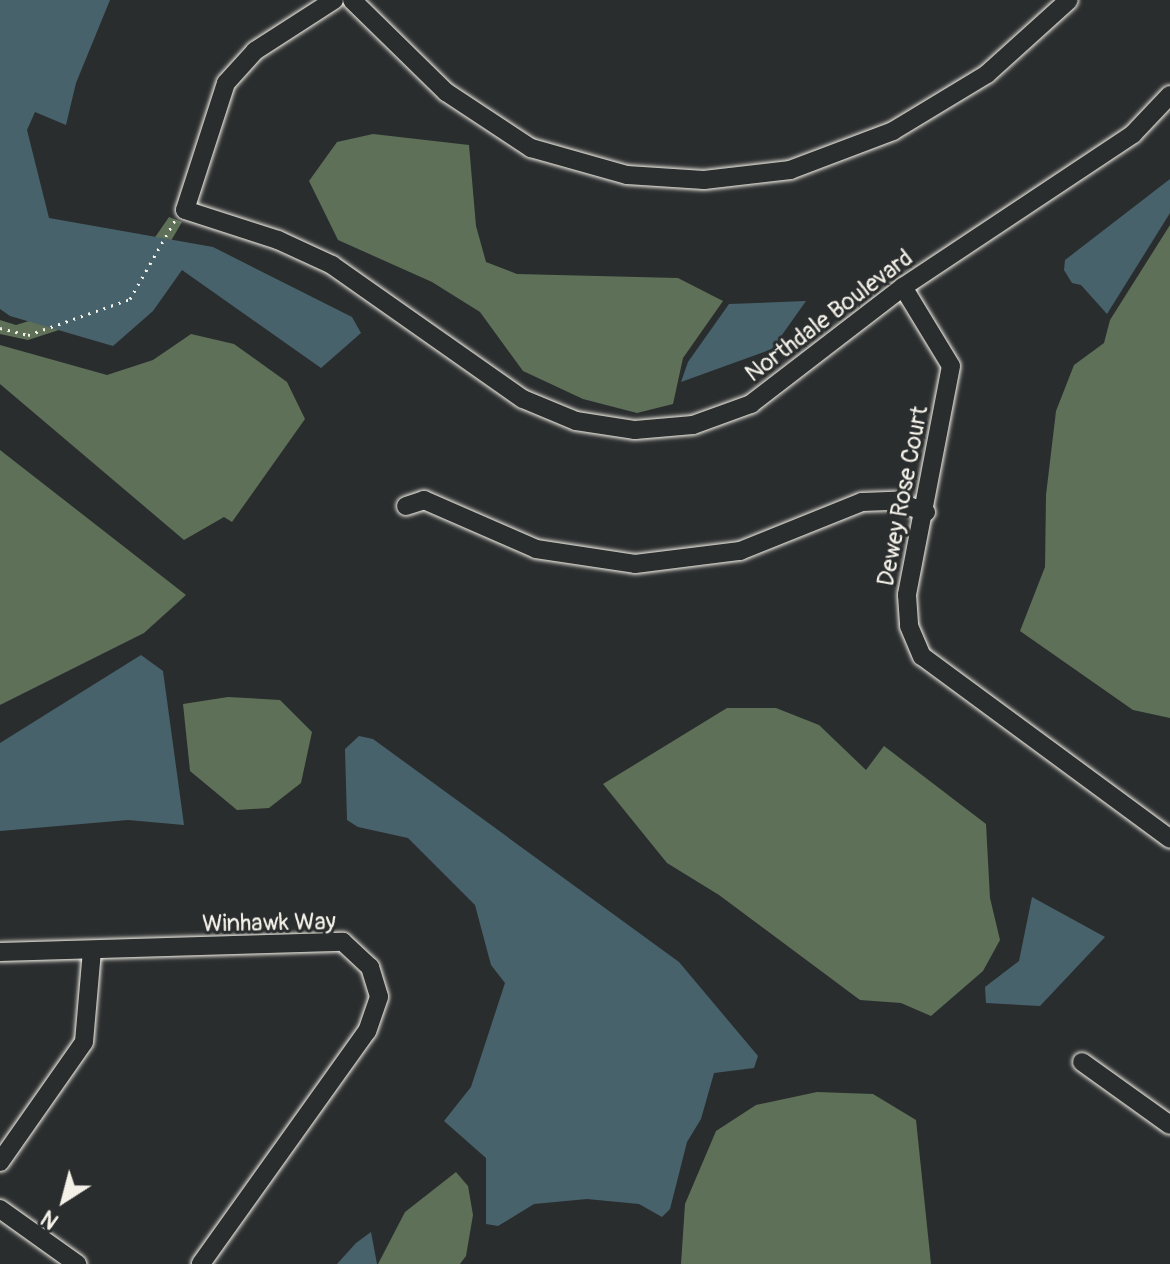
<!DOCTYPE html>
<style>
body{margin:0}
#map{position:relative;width:1170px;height:1264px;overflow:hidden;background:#2a2d2e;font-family:Pangolin,sans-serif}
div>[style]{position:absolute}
.green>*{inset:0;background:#5e7058}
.water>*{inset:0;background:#48626c}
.path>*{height:3px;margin-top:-1.5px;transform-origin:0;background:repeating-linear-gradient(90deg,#f4f1e8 0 2px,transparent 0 8px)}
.roads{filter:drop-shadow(0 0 2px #f4f1e8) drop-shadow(0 0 2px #f4f1e8)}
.minor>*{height:18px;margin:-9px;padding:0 9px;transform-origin:9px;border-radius:9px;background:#2a2d2e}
span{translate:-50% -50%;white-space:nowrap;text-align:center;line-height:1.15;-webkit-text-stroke:6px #2a2d2e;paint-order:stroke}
.street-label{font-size:24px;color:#f4f1e8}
.north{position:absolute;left:24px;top:1160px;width:80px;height:80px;-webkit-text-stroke:6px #2a2d2e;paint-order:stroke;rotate:216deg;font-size:22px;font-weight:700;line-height:32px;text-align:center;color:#f4f1e8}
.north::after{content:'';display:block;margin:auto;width:28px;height:36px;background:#f4f1e8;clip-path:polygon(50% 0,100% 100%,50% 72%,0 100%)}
</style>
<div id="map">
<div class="green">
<div style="clip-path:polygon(373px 134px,469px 145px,476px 226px,486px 262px,517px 274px,678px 278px,723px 301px,683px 358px,673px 404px,637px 413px,583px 399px,523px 371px,480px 312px,432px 282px,338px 240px,309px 181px,337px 142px)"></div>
<div style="clip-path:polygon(169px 217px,182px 222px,133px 306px,28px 340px,0 334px,0 320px,16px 325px,116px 294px)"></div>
<div style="clip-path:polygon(1170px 225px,1170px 718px,1133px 710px,1020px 631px,1045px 567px,1046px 495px,1056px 411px,1074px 365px,1104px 343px,1110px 320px)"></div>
<div style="clip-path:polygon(191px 334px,234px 344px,287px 382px,305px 419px,232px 522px,224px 517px,184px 540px,0 384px,0 345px,107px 375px,153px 360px)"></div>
<div style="clip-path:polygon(0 450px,186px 595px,144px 633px,0 705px)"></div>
<div style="clip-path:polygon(228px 697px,280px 700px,312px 732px,301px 783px,269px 808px,237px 810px,190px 771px,183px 704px)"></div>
<div style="clip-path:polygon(727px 708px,776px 708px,819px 725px,866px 770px,884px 746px,986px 824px,990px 898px,1000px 940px,983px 971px,931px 1016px,901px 1003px,860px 1000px,719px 895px,667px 863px,603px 784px)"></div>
<div style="clip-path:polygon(817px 1092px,873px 1094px,916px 1120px,931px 1264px,681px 1264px,685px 1204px,716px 1131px,756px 1105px)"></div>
<div style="clip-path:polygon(456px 1172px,468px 1186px,473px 1215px,466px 1256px,460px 1264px,378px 1264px,405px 1212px)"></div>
</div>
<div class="water">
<div style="clip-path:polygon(0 0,110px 0,76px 83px,66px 125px,35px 112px,27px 130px,49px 218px,213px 247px,352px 317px,361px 333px,321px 368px,182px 270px,153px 311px,113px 346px,10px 316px,0 309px)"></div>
<div style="clip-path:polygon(1170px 179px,1170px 213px,1107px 314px,1081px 285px,1072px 283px,1064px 270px,1065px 260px)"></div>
<div style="clip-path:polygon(806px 301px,772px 349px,681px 382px,688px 362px,729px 304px)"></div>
<div style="clip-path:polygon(141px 655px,163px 671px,184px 825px,128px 820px,0 831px,0 743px)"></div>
<div style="clip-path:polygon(359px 736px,373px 739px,679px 962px,758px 1056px,754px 1068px,714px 1073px,701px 1119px,687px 1142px,670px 1209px,662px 1217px,639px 1204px,587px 1199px,534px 1204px,498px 1226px,486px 1224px,486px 1158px,444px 1121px,471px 1087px,505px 983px,491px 965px,475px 905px,408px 838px,358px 827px,347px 820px,345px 749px)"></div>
<div style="clip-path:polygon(1032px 897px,1105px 937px,1040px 1006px,986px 1003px,985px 987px,1019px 961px)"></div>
<div style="clip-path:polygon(371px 1232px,377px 1264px,337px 1264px,356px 1243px)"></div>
</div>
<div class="path">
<div style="left:0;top:328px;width:29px;rotate:14deg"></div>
<div style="left:28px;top:335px;width:108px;rotate:-19.4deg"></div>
<div style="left:130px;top:299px;width:91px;rotate:-60.3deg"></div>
</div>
<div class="roads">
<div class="minor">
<div style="left:334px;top:0;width:94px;rotate:147.2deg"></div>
<div style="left:255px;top:51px;width:43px;rotate:132.2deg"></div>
<div style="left:226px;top:83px;width:133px;rotate:107.9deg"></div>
<div style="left:185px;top:210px;width:98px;rotate:17.9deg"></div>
<div style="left:278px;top:240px;width:60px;rotate:24.8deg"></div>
<div style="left:332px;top:265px;width:233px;rotate:35.1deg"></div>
<div style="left:523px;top:399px;width:57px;rotate:22.5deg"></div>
<div style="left:576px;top:421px;width:60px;rotate:8.7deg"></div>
<div style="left:635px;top:430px;width:58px;rotate:-4.9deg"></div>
<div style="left:693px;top:425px;width:62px;rotate:-19.9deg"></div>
<div style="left:751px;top:404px;width:192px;rotate:-37.6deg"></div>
<div style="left:903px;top:287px;width:276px;rotate:-33.6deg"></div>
<div style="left:1133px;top:134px;width:54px;rotate:-46.5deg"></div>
<div style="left:352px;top:0;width:132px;rotate:44.4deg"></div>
<div style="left:446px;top:92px;width:102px;rotate:33.4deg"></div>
<div style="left:531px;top:148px;width:100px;rotate:15.7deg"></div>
<div style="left:627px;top:175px;width:77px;rotate:3.7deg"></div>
<div style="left:704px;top:180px;width:87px;rotate:-6.6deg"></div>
<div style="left:790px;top:170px;width:110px;rotate:-20.7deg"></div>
<div style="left:893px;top:131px;width:110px;rotate:-31.2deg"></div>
<div style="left:987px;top:74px;width:110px;rotate:-42.1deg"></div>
<div style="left:903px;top:287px;width:92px;rotate:58.7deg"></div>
<div style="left:951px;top:366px;width:233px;rotate:100.9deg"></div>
<div style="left:907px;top:595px;width:31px;rotate:86deg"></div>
<div style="left:909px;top:626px;width:33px;rotate:67deg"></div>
<div style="left:922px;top:656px;width:308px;rotate:36.4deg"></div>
<div style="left:406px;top:506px;width:19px;rotate:-18deg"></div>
<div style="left:424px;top:500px;width:122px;rotate:23.6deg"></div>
<div style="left:536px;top:549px;width:100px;rotate:8.6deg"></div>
<div style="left:635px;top:564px;width:106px;rotate:-7.1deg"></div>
<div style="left:740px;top:551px;width:131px;rotate:-21.9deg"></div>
<div style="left:862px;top:502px;width:33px;rotate:-2deg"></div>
<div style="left:895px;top:501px;width:33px;rotate:20deg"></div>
<div style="left:0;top:952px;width:343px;rotate:-1.7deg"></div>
<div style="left:343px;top:942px;width:37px;rotate:43deg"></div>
<div style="left:370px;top:967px;width:31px;rotate:73deg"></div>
<div style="left:379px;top:997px;width:36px;rotate:109deg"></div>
<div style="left:367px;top:1031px;width:286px;rotate:125.5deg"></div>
<div style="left:1082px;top:1062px;width:108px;rotate:35.6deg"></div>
<div style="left:0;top:1162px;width:146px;rotate:-55deg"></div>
<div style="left:84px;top:1042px;width:91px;rotate:-85deg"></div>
<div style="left:0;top:1209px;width:95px;rotate:35.5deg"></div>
</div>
</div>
<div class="street-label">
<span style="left:829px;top:316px;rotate:-37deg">Northdale Boulevard</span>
<span style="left:903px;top:496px;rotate:-79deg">Dewey Rose Court</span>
<span style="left:269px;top:923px;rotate:-1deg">Winhawk Way</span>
</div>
<div class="north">N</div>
</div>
